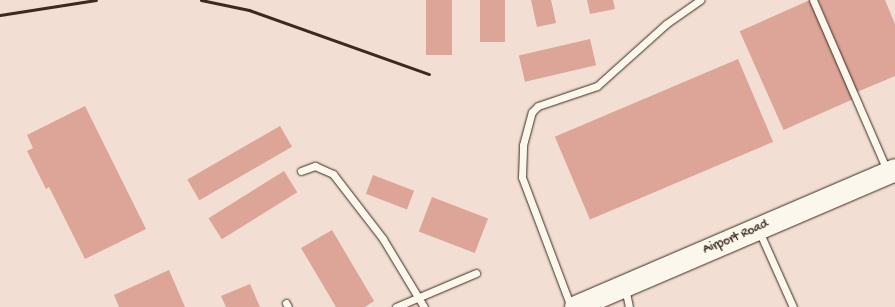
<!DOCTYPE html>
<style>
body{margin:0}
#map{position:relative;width:895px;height:307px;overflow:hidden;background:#f2ded3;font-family:"Gochi Hand",sans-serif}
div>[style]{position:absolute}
.building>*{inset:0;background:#dda498;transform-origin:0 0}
.roads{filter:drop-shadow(0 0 1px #3b2a1e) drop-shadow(0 0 1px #3b2a1e)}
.lane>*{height:7px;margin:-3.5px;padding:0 3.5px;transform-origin:3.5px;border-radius:3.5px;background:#fbf7ec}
.highway>*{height:22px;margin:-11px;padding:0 11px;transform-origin:11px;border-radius:11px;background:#fbf7ec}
.rail>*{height:3px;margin:-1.5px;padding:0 1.5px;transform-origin:1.5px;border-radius:1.5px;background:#3b2a1e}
span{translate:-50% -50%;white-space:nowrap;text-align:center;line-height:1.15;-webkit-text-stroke:3px #fbf7ec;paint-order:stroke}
.street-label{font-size:13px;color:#3b2a1e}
</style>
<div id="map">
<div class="building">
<div style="left:426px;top:0;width:26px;height:55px"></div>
<div style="left:480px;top:0;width:25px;height:42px"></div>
<div style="clip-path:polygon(531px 0,551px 0,556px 23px,537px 27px)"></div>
<div style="clip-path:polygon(587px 0,613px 0,615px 9px,590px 14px)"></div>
<div style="left:810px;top:0;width:108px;height:77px;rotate:66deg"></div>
<div style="clip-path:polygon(818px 0,885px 0,895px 24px,895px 76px,857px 92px)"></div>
<div style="left:590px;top:39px;width:27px;height:73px;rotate:77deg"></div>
<div style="left:738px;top:59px;width:90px;height:199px;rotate:67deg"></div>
<div style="clip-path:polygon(85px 106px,146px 229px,85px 259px,49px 187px,46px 189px,27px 151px,33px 148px,27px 135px)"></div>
<div style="left:280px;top:126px;width:24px;height:107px;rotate:60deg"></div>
<div style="left:284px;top:171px;width:25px;height:89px;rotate:58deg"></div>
<div style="left:373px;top:175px;width:44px;height:20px;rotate:21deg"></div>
<div style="left:432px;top:197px;width:60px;height:37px;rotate:21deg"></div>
<div style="clip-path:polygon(332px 230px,374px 301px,365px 307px,336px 307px,301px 248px)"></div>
<div style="clip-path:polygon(169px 270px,185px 307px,119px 307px,114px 295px)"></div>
<div style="clip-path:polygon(250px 284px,260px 307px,226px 307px,221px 296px)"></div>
</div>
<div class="roads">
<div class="lane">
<div style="left:813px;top:0;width:185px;rotate:66.5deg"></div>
<div style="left:301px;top:171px;width:15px;rotate:-20deg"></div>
<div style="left:315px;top:166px;width:20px;rotate:24deg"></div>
<div style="left:333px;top:174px;width:82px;rotate:52.4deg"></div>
<div style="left:383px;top:239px;width:79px;rotate:58.9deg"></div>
<div style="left:759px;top:231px;width:83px;rotate:65.9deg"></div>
<div style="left:625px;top:288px;width:19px;rotate:78deg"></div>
<div style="left:286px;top:303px;width:4px;rotate:63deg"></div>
<div style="left:396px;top:307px;width:87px;rotate:-23deg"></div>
<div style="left:571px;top:307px;width:139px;rotate:-110.7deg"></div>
<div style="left:522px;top:177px;width:32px;rotate:-88deg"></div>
<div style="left:523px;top:145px;width:34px;rotate:-75deg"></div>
<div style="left:532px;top:112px;width:8px;rotate:-45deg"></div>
<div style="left:538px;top:106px;width:62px;rotate:-18.7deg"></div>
<div style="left:597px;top:86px;width:93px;rotate:-41.9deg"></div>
<div style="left:666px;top:24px;width:42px;rotate:-35.2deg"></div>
</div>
<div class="highway">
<div style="left:576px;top:307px;width:347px;rotate:-23.2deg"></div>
</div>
</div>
<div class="rail">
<div style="left:201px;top:0;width:49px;rotate:11.8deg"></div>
<div style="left:249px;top:10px;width:191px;rotate:19.6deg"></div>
<div style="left:0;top:15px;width:97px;rotate:-8.9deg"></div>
</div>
<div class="street-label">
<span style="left:736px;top:238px;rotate:-23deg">Airport Road</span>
</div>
</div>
